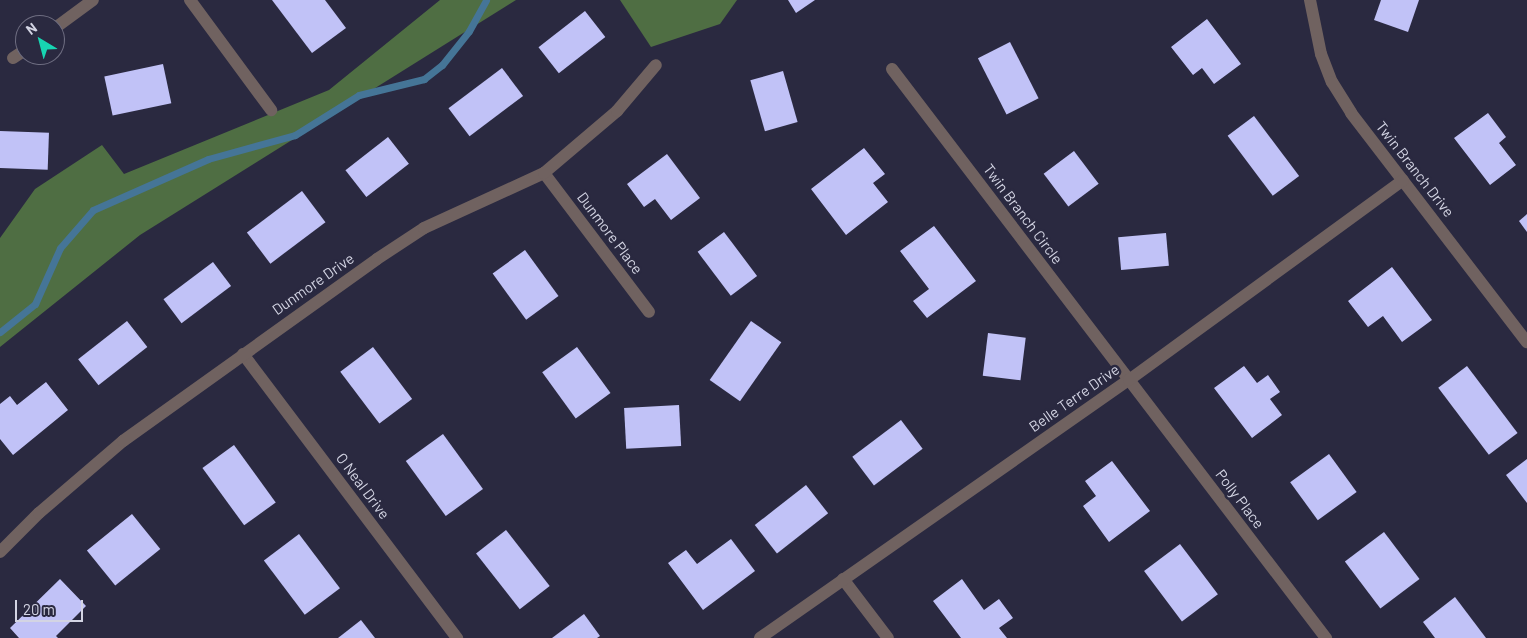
<!DOCTYPE html>
<style>
body{margin:0}
#map{position:relative;width:1527px;height:638px;overflow:hidden;background:#2a2940;font-family:Barlow,sans-serif}
div>[style]{position:absolute}
.forest>*{inset:0;background:#4f6e43}
.stream>*{height:7px;margin:-3.5px;padding:0 3.5px;transform-origin:3.5px;border-radius:3.5px;background:#457597}
.building>*{inset:0;background:#c1c2f7;transform-origin:0 0}
.street>*{height:12px;margin:-6px;padding:0 6px;transform-origin:6px;border-radius:6px;background:#706260}
span{translate:-50% -50%;white-space:nowrap;text-align:center;line-height:1.15;-webkit-text-stroke:5px #2a2940;paint-order:stroke}
.street-label{font-size:15px;color:#d3d4e3}
.north{position:absolute;left:15px;top:15px;width:50px;height:50px;box-sizing:border-box;background:#2a2940;border:1px solid #6e6d81;border-radius:50%;rotate:323deg;font-size:14px;font-weight:700;line-height:20px;text-align:center;color:#d3d4e3}
.north::after{content:'';display:block;margin:auto;width:18px;height:22px;background:#17d5b2;clip-path:polygon(50% 0,100% 100%,50% 72%,0 100%)}
.scale{position:absolute;left:15px;top:600px;width:68px;height:22px;box-sizing:border-box;border:2px solid #d3d4e3;border-top:0;padding-left:6px;font-size:15px;line-height:18px;white-space:nowrap;color:#d3d4e3;-webkit-text-stroke:4px #2a2940;paint-order:stroke}
</style>
<div id="map">
<div class="forest">
<div style="clip-path:polygon(440px 0,516px 0,140px 235px,0 347px,0 238px,35px 189px,102px 145px,124px 174px,329px 90px)"></div>
<div style="clip-path:polygon(620px 0,737px 0,720px 24px,651px 47px)"></div>
</div>
<div class="stream">
<div style="left:0;top:332px;width:45px;rotate:-38.7deg"></div>
<div style="left:35px;top:304px;width:61px;rotate:-65.9deg"></div>
<div style="left:60px;top:248px;width:50px;rotate:-49deg"></div>
<div style="left:93px;top:210px;width:126px;rotate:-23.9deg"></div>
<div style="left:208px;top:159px;width:90px;rotate:-15.4deg"></div>
<div style="left:295px;top:135px;width:75px;rotate:-32deg"></div>
<div style="left:359px;top:95px;width:67px;rotate:-13.8deg"></div>
<div style="left:424px;top:79px;width:23px;rotate:-38deg"></div>
<div style="left:442px;top:65px;width:43px;rotate:-51.5deg"></div>
<div style="left:469px;top:31px;width:35px;rotate:-61deg"></div>
</div>
<div class="building">
<div style="clip-path:polygon(272px 0,325px 0,346px 28px,312px 53px)"></div>
<div style="clip-path:polygon(788px 0,815px 0,796px 13px)"></div>
<div style="clip-path:polygon(1381px 0,1419px 0,1408px 32px,1374px 20px)"></div>
<div style="left:585px;top:11px;width:33px;height:59px;rotate:52deg"></div>
<div style="clip-path:polygon(1207px 19px,1241px 64px,1214px 84px,1202px 68px,1193px 75px,1171px 47px)"></div>
<div style="left:1010px;top:42px;width:63px;height:36px;rotate:63deg"></div>
<div style="left:163px;top:64px;width:40px;height:60px;rotate:78deg"></div>
<div style="left:502px;top:68px;width:35px;height:67px;rotate:53deg"></div>
<div style="left:783px;top:71px;width:53px;height:34px;rotate:74deg"></div>
<div style="clip-path:polygon(1488px 113px,1506px 137px,1499px 143px,1516px 165px,1490px 185px,1454px 138px)"></div>
<div style="left:1254px;top:116px;width:75px;height:33px;rotate:53deg"></div>
<div style="left:0;top:131px;width:49px;height:37px;rotate:2deg"></div>
<div style="left:388px;top:137px;width:34px;height:54px;rotate:52deg"></div>
<div style="clip-path:polygon(864px 148px,885px 174px,873px 183px,888px 202px,846px 235px,811px 189px)"></div>
<div style="left:1074px;top:151px;width:41px;height:38px;rotate:53deg"></div>
<div style="clip-path:polygon(667px 154px,700px 198px,671px 220px,655px 199px,644px 207px,627px 184px)"></div>
<div style="left:302px;top:191px;width:39px;height:69px;rotate:53deg"></div>
<div style="clip-path:polygon(1527px 214px,1527px 232px,1519px 221px)"></div>
<div style="clip-path:polygon(934px 226px,976px 281px,927px 318px,913px 301px,929px 289px,900px 251px)"></div>
<div style="left:724px;top:232px;width:55px;height:33px;rotate:53deg"></div>
<div style="left:1166px;top:233px;width:33px;height:48px;rotate:85deg"></div>
<div style="left:525px;top:250px;width:57px;height:40px;rotate:54deg"></div>
<div style="left:213px;top:262px;width:30px;height:62px;rotate:53deg"></div>
<div style="clip-path:polygon(1392px 267px,1432px 320px,1402px 342px,1383px 316px,1368px 327px,1348px 301px)"></div>
<div style="left:127px;top:321px;width:33px;height:62px;rotate:52deg"></div>
<div style="left:751px;top:321px;width:37px;height:72px;rotate:35deg"></div>
<div style="left:988px;top:333px;width:38px;height:43px;rotate:7deg"></div>
<div style="left:373px;top:347px;width:65px;height:41px;rotate:53deg"></div>
<div style="left:577px;top:347px;width:57px;height:43px;rotate:54deg"></div>
<div style="clip-path:polygon(1244px 366px,1257px 383px,1268px 375px,1280px 392px,1270px 399px,1282px 415px,1252px 438px,1214px 388px)"></div>
<div style="left:1467px;top:366px;width:84px;height:36px;rotate:53deg"></div>
<div style="clip-path:polygon(46px 382px,68px 410px,13px 455px,0 439px,0 404px,10px 396px,17px 405px)"></div>
<div style="left:679px;top:405px;width:41px;height:55px;rotate:87deg"></div>
<div style="left:901px;top:420px;width:36px;height:61px;rotate:53deg"></div>
<div style="left:443px;top:434px;width:68px;height:46px;rotate:54deg"></div>
<div style="left:234px;top:445px;width:71px;height:39px;rotate:54deg"></div>
<div style="left:1329px;top:454px;width:47px;height:48px;rotate:54deg"></div>
<div style="clip-path:polygon(1527px 459px,1527px 503px,1506px 475px)"></div>
<div style="clip-path:polygon(1112px 461px,1150px 511px,1109px 542px,1083px 506px,1096px 496px,1085px 481px)"></div>
<div style="left:806px;top:485px;width:36px;height:65px;rotate:52deg"></div>
<div style="left:132px;top:514px;width:45px;height:58px;rotate:51deg"></div>
<div style="left:506px;top:530px;width:71px;height:38px;rotate:52deg"></div>
<div style="left:1384px;top:532px;width:59px;height:49px;rotate:53deg"></div>
<div style="left:299px;top:534px;width:68px;height:44px;rotate:53deg"></div>
<div style="clip-path:polygon(731px 539px,755px 571px,703px 610px,668px 563px,686px 550px,697px 564px)"></div>
<div style="left:1180px;top:544px;width:63px;height:45px;rotate:53deg"></div>
<div style="clip-path:polygon(60px 579px,86px 606px,56px 636px,58px 638px,19px 638px,10px 628px)"></div>
<div style="clip-path:polygon(962px 579px,984px 610px,999px 599px,1013px 618px,999px 628px,1007px 638px,961px 638px,933px 601px)"></div>
<div style="clip-path:polygon(1455px 597px,1486px 638px,1435px 638px,1423px 622px)"></div>
<div style="clip-path:polygon(584px 614px,600px 636px,597px 638px,552px 638px)"></div>
<div style="clip-path:polygon(361px 620px,375px 638px,338px 638px)"></div>
</div>
<div class="street">
<div style="left:190px;top:0;width:137px;rotate:53.6deg"></div>
<div style="left:1310px;top:0;width:55px;rotate:78.5deg"></div>
<div style="left:1321px;top:54px;width:30px;rotate:69deg"></div>
<div style="left:1332px;top:82px;width:36px;rotate:58deg"></div>
<div style="left:1351px;top:113px;width:289px;rotate:52.5deg"></div>
<div style="left:55px;top:28px;width:47px;rotate:-36.4deg"></div>
<div style="left:13px;top:58px;width:14px;rotate:-34deg"></div>
<div style="left:892px;top:69px;width:716px;rotate:52.67deg"></div>
<div style="left:544px;top:173px;width:174px;rotate:52.9deg"></div>
<div style="left:243px;top:354px;width:356px;rotate:53deg"></div>
<div style="left:0;top:552px;width:55px;rotate:-45deg"></div>
<div style="left:39px;top:513px;width:111px;rotate:-40.6deg"></div>
<div style="left:123px;top:441px;width:312px;rotate:-35.6deg"></div>
<div style="left:377px;top:259px;width:56px;rotate:-33.4deg"></div>
<div style="left:424px;top:228px;width:132px;rotate:-24.6deg"></div>
<div style="left:544px;top:173px;width:96px;rotate:-40.3deg"></div>
<div style="left:617px;top:111px;width:60px;rotate:-49.7deg"></div>
<div style="left:843px;top:579px;width:74px;rotate:52.7deg"></div>
<div style="left:760px;top:638px;width:450px;rotate:-35deg"></div>
<div style="left:1129px;top:380px;width:339px;rotate:-36.1deg"></div>
</div>
<div class="street-label">
<span style="left:1415px;top:169px;rotate:52deg">Twin Branch Drive</span>
<span style="left:1023px;top:214px;rotate:53deg">Twin Branch Circle</span>
<span style="left:610px;top:233px;rotate:53deg">Dunmore Place</span>
<span style="left:313px;top:284px;rotate:-35deg">Dunmore Drive</span>
<span style="left:1074px;top:398px;rotate:-35deg">Belle Terre Drive</span>
<span style="left:363px;top:486px;rotate:53deg">O Neal Drive</span>
<span style="left:1240px;top:499px;rotate:53deg">Polly Place</span>
</div>
<div class="north">N</div>
<div class="scale">20 m</div>
</div>
